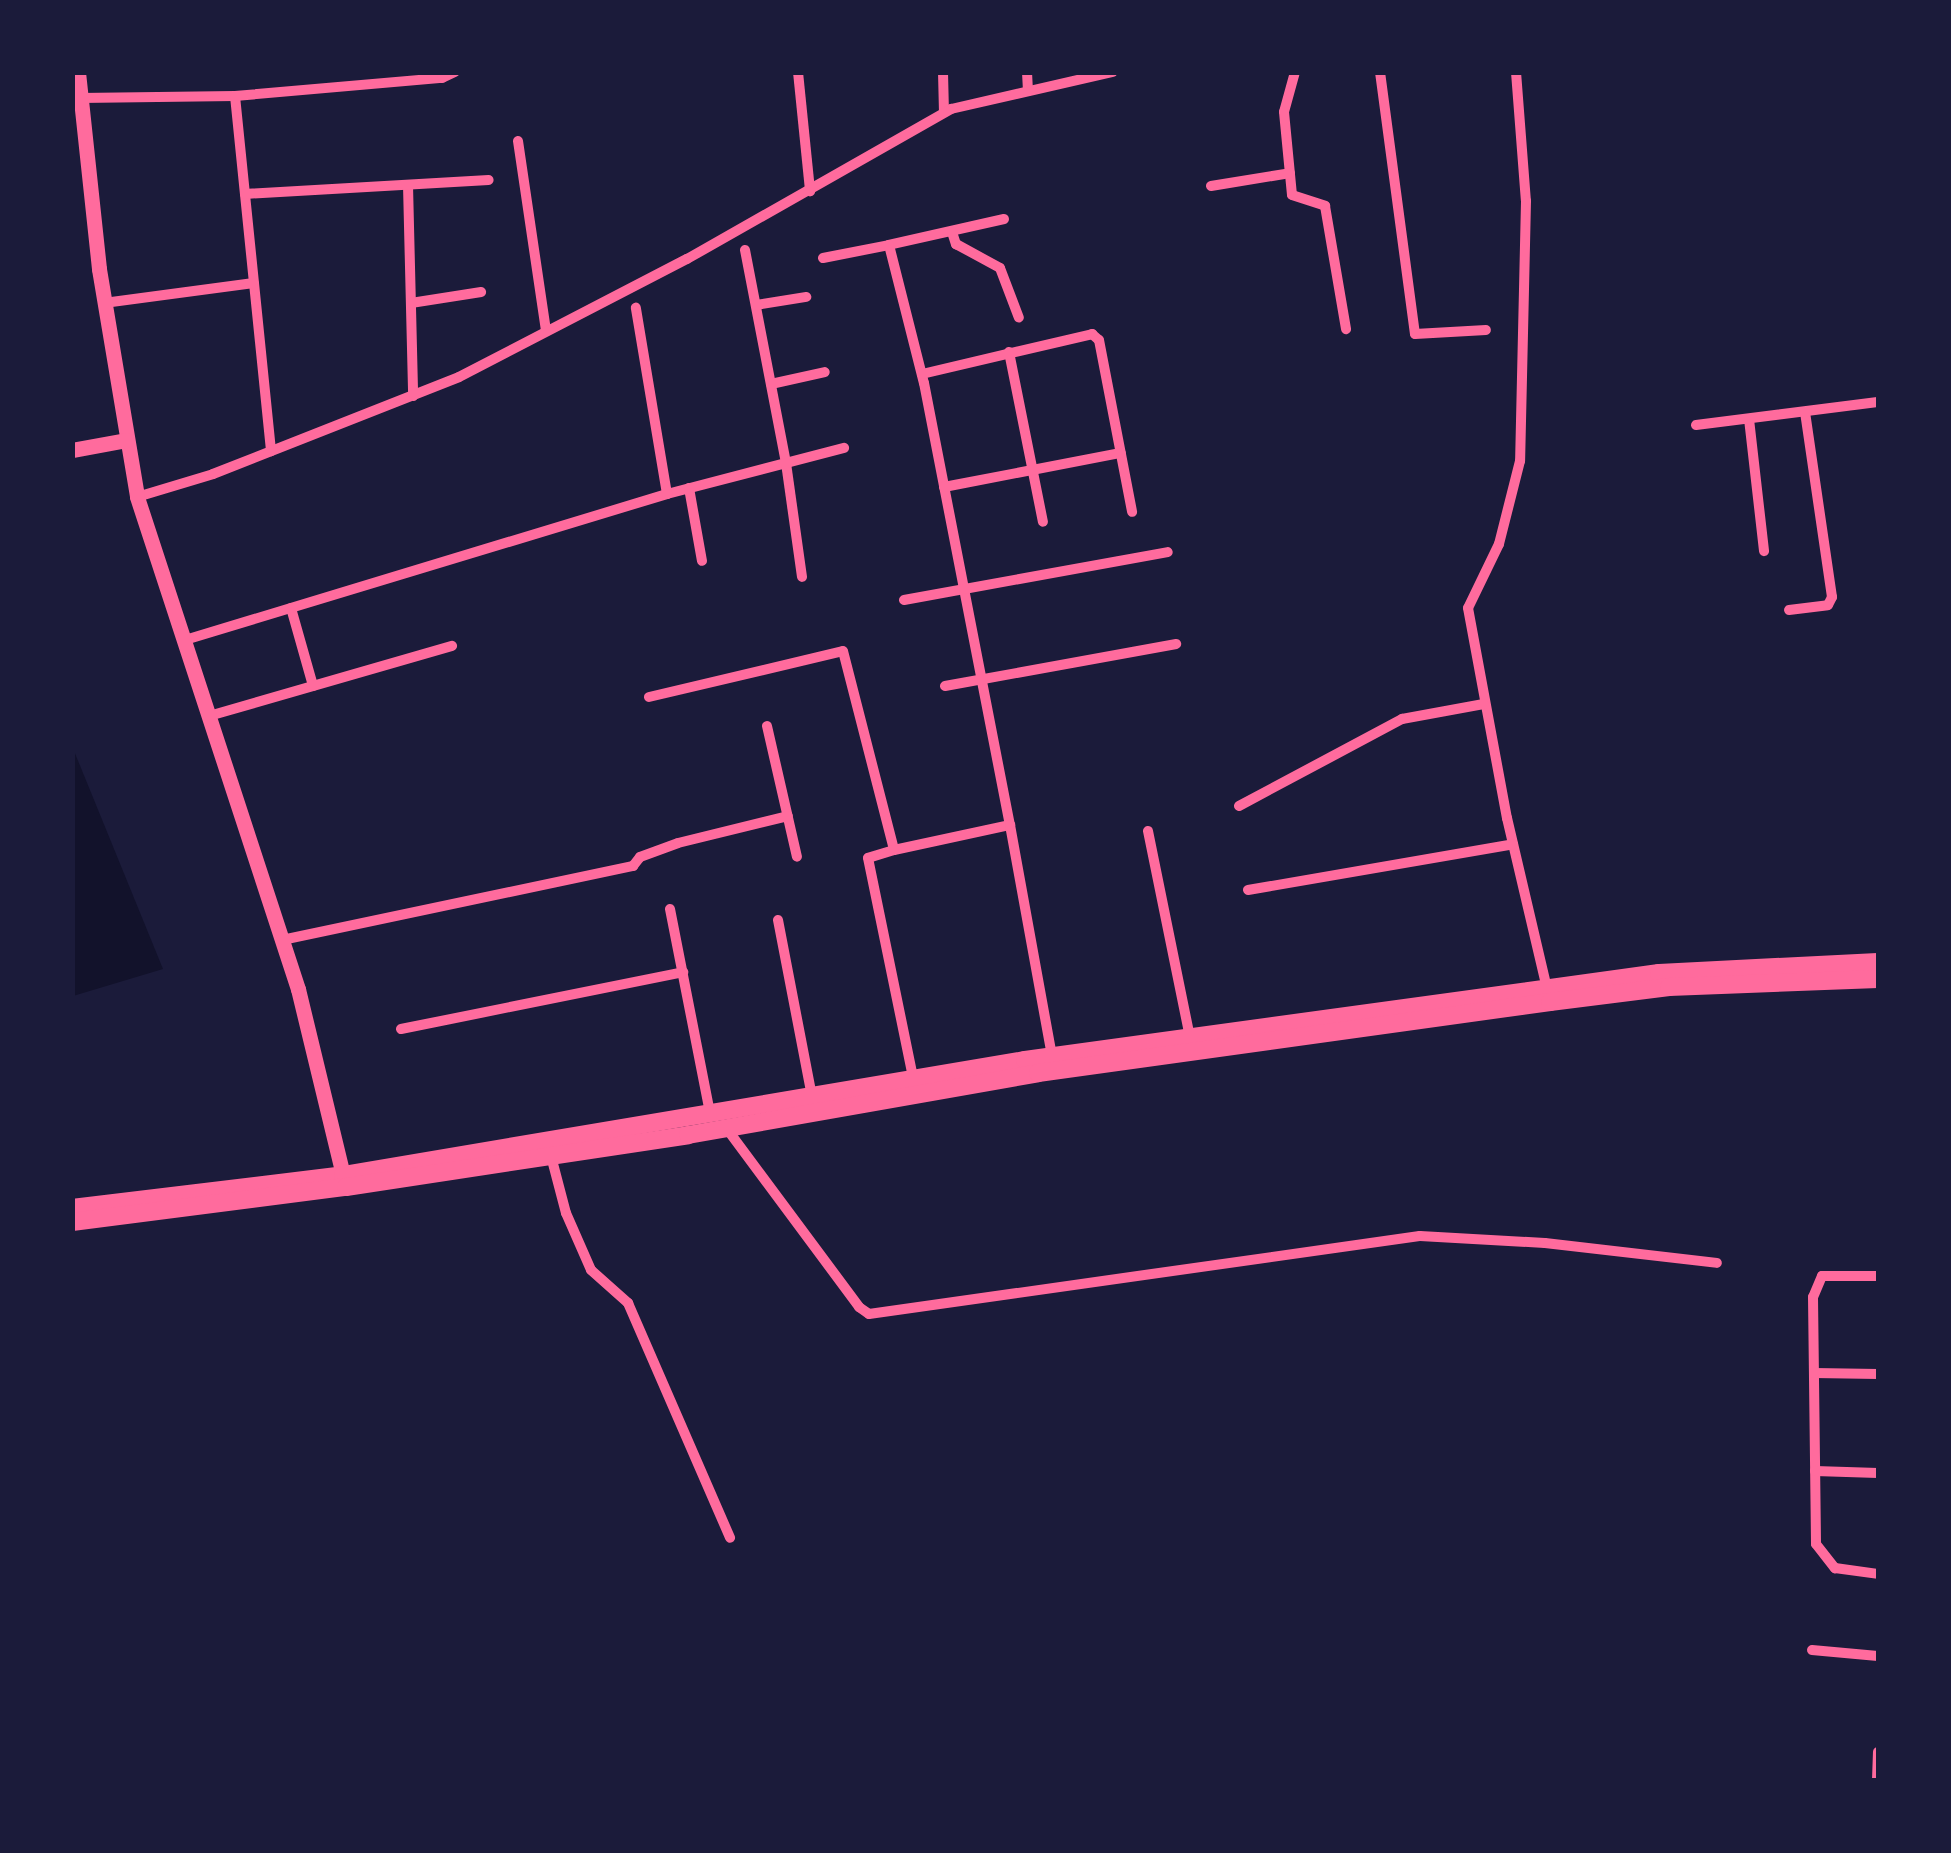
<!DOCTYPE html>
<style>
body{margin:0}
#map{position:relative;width:1951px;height:1853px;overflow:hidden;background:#1b1b3a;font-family:"Asap Condensed",sans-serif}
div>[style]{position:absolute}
.water>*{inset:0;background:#12122b}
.minor>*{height:10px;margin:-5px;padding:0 5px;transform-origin:5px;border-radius:5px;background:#ff6b9d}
.tertiary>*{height:15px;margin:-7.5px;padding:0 7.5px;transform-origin:7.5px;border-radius:7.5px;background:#ff6b9d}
.secondary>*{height:18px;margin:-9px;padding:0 9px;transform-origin:9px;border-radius:9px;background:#ff6b9d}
span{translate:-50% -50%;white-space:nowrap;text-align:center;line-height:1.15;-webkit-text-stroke:8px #1b1b3a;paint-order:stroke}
.frame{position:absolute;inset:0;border:75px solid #1b1b3a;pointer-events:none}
</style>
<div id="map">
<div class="water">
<div style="clip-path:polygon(72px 746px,163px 969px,73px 996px,72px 996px)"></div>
</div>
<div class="minor">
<div style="left:798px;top:72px;width:120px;rotate:84.2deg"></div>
<div style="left:943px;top:72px;width:40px;rotate:88.6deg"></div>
<div style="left:1027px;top:72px;width:19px;rotate:87deg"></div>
<div style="left:1295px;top:72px;width:41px;rotate:105.4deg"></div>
<div style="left:1284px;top:112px;width:83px;rotate:84.5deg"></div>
<div style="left:1292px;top:195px;width:35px;rotate:18deg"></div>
<div style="left:1325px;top:206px;width:125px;rotate:80.3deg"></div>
<div style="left:1380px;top:72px;width:264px;rotate:82.4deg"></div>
<div style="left:1415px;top:334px;width:71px;rotate:-3.2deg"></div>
<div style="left:1516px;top:72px;width:129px;rotate:85.6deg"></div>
<div style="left:1526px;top:201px;width:260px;rotate:91.3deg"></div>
<div style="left:1520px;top:461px;width:86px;rotate:104.2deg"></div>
<div style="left:1499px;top:544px;width:71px;rotate:115.8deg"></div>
<div style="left:1468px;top:608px;width:214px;rotate:79.5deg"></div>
<div style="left:1507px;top:818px;width:175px;rotate:76.8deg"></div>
<div style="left:235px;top:96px;width:357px;rotate:84.2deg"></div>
<div style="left:80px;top:98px;width:155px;rotate:-0.7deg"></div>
<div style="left:235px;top:96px;width:208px;rotate:-5deg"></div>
<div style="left:442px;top:78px;width:14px;rotate:-25deg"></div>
<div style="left:518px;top:141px;width:192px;rotate:81.6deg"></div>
<div style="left:408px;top:185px;width:211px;rotate:88.6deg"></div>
<div style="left:1211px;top:186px;width:80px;rotate:-9.3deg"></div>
<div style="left:245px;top:194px;width:244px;rotate:-3.3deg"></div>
<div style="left:1004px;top:219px;width:118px;rotate:167.3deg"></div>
<div style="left:889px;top:245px;width:142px;rotate:75.8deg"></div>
<div style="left:924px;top:383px;width:450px;rotate:79deg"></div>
<div style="left:952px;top:232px;width:13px;rotate:72deg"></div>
<div style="left:956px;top:244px;width:50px;rotate:28.6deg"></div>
<div style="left:1000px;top:268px;width:53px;rotate:69.2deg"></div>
<div style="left:745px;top:250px;width:217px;rotate:79.1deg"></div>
<div style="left:786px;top:463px;width:115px;rotate:82deg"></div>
<div style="left:823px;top:258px;width:67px;rotate:-11.1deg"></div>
<div style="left:104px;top:303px;width:151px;rotate:-7.6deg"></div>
<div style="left:411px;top:303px;width:71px;rotate:-8.9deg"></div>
<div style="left:756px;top:305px;width:51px;rotate:-9.1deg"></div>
<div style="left:1009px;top:352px;width:173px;rotate:78.7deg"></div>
<div style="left:922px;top:374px;width:175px;rotate:-13.2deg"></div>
<div style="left:1092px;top:334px;width:9px;rotate:41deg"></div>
<div style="left:1099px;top:340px;width:175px;rotate:79.1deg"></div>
<div style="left:771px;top:384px;width:55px;rotate:-12.5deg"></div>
<div style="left:1749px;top:419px;width:133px;rotate:83.5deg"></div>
<div style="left:1696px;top:425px;width:183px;rotate:-7.2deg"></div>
<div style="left:944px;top:487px;width:180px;rotate:-10.9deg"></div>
<div style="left:689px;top:488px;width:74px;rotate:79.9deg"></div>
<div style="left:667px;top:494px;width:183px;rotate:-14.6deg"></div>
<div style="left:137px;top:497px;width:79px;rotate:-16.8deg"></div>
<div style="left:213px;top:474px;width:264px;rotate:-21.5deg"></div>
<div style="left:459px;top:377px;width:257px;rotate:-27.4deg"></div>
<div style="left:687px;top:259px;width:304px;rotate:-29.6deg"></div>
<div style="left:951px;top:109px;width:166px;rotate:-12.9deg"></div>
<div style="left:904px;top:600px;width:268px;rotate:-10.3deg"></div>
<div style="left:291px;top:608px;width:81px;rotate:74.2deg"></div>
<div style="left:1789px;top:610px;width:39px;rotate:-7deg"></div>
<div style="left:1828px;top:605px;width:9px;rotate:-63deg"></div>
<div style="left:1832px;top:597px;width:187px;rotate:-98.3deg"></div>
<div style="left:185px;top:640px;width:504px;rotate:-16.85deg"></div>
<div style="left:667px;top:494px;width:189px;rotate:-99.5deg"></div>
<div style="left:945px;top:686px;width:235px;rotate:-10.3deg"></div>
<div style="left:649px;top:697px;width:199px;rotate:-13.3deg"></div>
<div style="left:843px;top:651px;width:205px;rotate:75.6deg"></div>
<div style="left:894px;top:850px;width:119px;rotate:-12.2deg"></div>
<div style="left:1010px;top:825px;width:235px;rotate:79.7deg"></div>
<div style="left:209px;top:716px;width:253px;rotate:-16.1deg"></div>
<div style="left:767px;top:726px;width:134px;rotate:77.1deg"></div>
<div style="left:1239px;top:806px;width:185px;rotate:-28.1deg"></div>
<div style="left:1402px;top:719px;width:83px;rotate:-10.4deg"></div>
<div style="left:1148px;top:831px;width:210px;rotate:78.5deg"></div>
<div style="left:894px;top:850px;width:27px;rotate:163deg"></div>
<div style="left:868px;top:858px;width:225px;rotate:78.4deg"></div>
<div style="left:1248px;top:890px;width:269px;rotate:-9.8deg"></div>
<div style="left:670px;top:909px;width:208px;rotate:78.9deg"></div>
<div style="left:778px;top:920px;width:179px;rotate:79.1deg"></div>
<div style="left:282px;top:940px;width:359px;rotate:-11.9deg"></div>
<div style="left:633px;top:866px;width:11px;rotate:-52deg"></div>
<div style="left:640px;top:857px;width:40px;rotate:-20.2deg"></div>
<div style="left:678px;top:843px;width:113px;rotate:-13.8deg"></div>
<div style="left:401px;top:1029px;width:288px;rotate:-11.4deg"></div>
<div style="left:727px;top:1129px;width:222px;rotate:53.4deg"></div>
<div style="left:859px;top:1307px;width:12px;rotate:35deg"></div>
<div style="left:869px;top:1314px;width:556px;rotate:-8.06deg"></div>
<div style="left:1420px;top:1236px;width:125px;rotate:3.2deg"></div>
<div style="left:1545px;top:1243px;width:173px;rotate:6.6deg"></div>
<div style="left:551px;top:1156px;width:59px;rotate:75.3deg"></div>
<div style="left:566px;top:1213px;width:62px;rotate:66.3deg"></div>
<div style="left:591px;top:1270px;width:50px;rotate:41.7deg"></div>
<div style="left:628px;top:1303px;width:256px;rotate:66.5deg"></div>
<div style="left:1878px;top:1276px;width:56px;rotate:180deg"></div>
<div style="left:1822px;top:1276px;width:23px;rotate:113deg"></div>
<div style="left:1813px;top:1297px;width:247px;rotate:89.3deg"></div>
<div style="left:1816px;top:1544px;width:31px;rotate:52deg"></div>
<div style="left:1835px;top:1568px;width:43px;rotate:7.9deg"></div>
<div style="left:1814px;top:1373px;width:64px;rotate:0.9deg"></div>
<div style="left:1815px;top:1471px;width:63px;rotate:1.8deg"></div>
<div style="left:1812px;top:1650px;width:66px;rotate:5.2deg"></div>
<div style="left:1877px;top:1780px;width:28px;rotate:-88deg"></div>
</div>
<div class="tertiary">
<div style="left:78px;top:72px;width:198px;rotate:83.9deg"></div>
<div style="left:99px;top:269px;width:231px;rotate:80.5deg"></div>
<div style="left:137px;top:497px;width:518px;rotate:71.88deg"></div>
<div style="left:298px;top:989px;width:200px;rotate:76.4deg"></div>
<div style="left:72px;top:450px;width:56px;rotate:-10.3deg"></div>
</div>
<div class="secondary">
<div style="left:72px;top:1208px;width:273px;rotate:-6.9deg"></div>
<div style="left:343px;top:1175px;width:692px;rotate:-9.57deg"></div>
<div style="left:1025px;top:1060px;width:640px;rotate:-7.81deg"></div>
<div style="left:1659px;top:973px;width:219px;rotate:-2.9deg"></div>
<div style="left:72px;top:1222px;width:276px;rotate:-7.3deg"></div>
<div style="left:346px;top:1187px;width:346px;rotate:-8.6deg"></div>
<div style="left:688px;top:1135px;width:355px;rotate:-10deg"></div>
<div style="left:1038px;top:1073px;width:517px;rotate:-7.89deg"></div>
<div style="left:1550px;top:1002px;width:120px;rotate:-7.2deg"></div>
<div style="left:1669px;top:987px;width:209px;rotate:-2.2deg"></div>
</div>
<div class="frame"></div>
</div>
